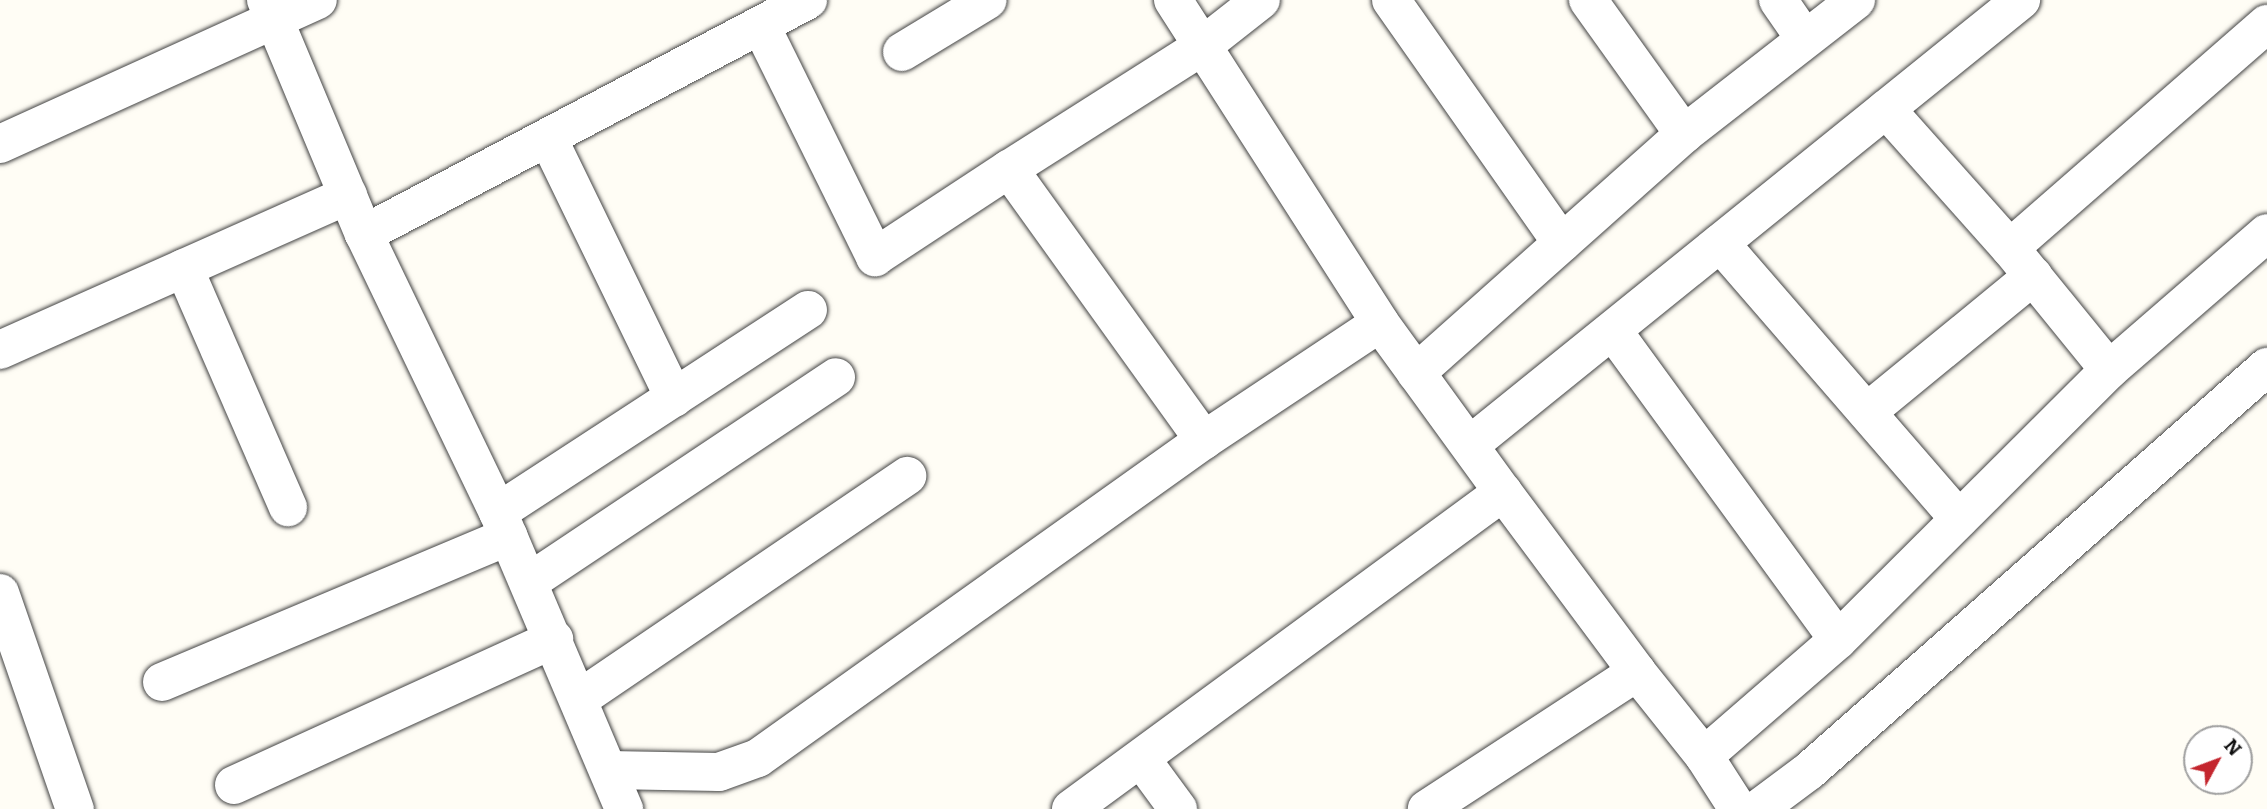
<!DOCTYPE html>
<style>
body{margin:0}
#map{position:relative;width:2267px;height:809px;overflow:hidden;background:#fffdf5;font-family:Bitter,serif}
div>[style]{position:absolute}
.roads{filter:drop-shadow(0 0 2px #444) drop-shadow(0 0 2px #444)}
.minor>*{height:38px;margin:-19px;padding:0 19px;transform-origin:19px;border-radius:19px;background:#fff}
span{translate:-50% -50%;white-space:nowrap;text-align:center;line-height:1.15;-webkit-text-stroke:7px #fff;paint-order:stroke}
.north{position:absolute;left:2183px;top:725px;width:70px;height:70px;box-sizing:border-box;background:#fff;border:2px solid #a0a0a0;border-radius:50%;rotate:49deg;font-size:19px;font-weight:700;line-height:28px;text-align:center;color:#111}
.north::after{content:'';display:block;margin:auto;width:24px;height:32px;background:#c4262e;clip-path:polygon(50% 0,100% 100%,50% 72%,0 100%)}
</style>
<div id="map">
<div class="roads">
<div class="minor">
<div style="left:266px;top:0;width:254px;rotate:67.3deg"></div>
<div style="left:364px;top:234px;width:309px;rotate:64.3deg"></div>
<div style="left:498px;top:512px;width:323px;rotate:67deg"></div>
<div style="left:1173px;top:0;width:384px;rotate:57.3deg"></div>
<div style="left:1391px;top:0;width:297px;rotate:54.9deg"></div>
<div style="left:1588px;top:0;width:165px;rotate:54.4deg"></div>
<div style="left:1778px;top:0;width:47px;rotate:55.3deg"></div>
<div style="left:761px;top:26px;width:258px;rotate:63.7deg"></div>
<div style="left:875px;top:257px;width:160px;rotate:-33.3deg"></div>
<div style="left:1009px;top:169px;width:334px;rotate:54.3deg"></div>
<div style="left:1204px;top:440px;width:211px;rotate:-33.6deg"></div>
<div style="left:1380px;top:323px;width:209px;rotate:54deg"></div>
<div style="left:902px;top:52px;width:100px;rotate:-31.2deg"></div>
<div style="left:1886px;top:109px;width:186px;rotate:48.3deg"></div>
<div style="left:2010px;top:248px;width:157px;rotate:50.9deg"></div>
<div style="left:548px;top:138px;width:289px;rotate:64.1deg"></div>
<div style="left:0;top:144px;width:349px;rotate:-24.4deg"></div>
<div style="left:1009px;top:169px;width:227px;rotate:-32.4deg"></div>
<div style="left:1201px;top:47px;width:76px;rotate:-38.1deg"></div>
<div style="left:364px;top:234px;width:502px;rotate:-27.79deg"></div>
<div style="left:1720px;top:243px;width:365px;rotate:49.1deg"></div>
<div style="left:2010px;top:248px;width:341px;rotate:-41.1deg"></div>
<div style="left:184px;top:268px;width:261px;rotate:66.5deg"></div>
<div style="left:1613px;top:331px;width:382px;rotate:53.9deg"></div>
<div style="left:0;top:350px;width:381px;rotate:-24deg"></div>
<div style="left:1416px;top:373px;width:359px;rotate:-41.7deg"></div>
<div style="left:1684px;top:134px;width:218px;rotate:-37.9deg"></div>
<div style="left:1867px;top:412px;width:215px;rotate:-39.3deg"></div>
<div style="left:1471px;top:444px;width:707px;rotate:-38.91deg"></div>
<div style="left:498px;top:512px;width:370px;rotate:-33.1deg"></div>
<div style="left:529px;top:582px;width:369px;rotate:-33.7deg"></div>
<div style="left:0;top:593px;width:229px;rotate:70.9deg"></div>
<div style="left:1637px;top:672px;width:107px;rotate:51.4deg"></div>
<div style="left:1704px;top:756px;width:63px;rotate:57.3deg"></div>
<div style="left:162px;top:682px;width:376px;rotate:-22.8deg"></div>
<div style="left:579px;top:699px;width:397px;rotate:-34.2deg"></div>
<div style="left:1704px;top:756px;width:177px;rotate:-40.9deg"></div>
<div style="left:1838px;top:640px;width:383px;rotate:-44.9deg"></div>
<div style="left:2109px;top:370px;width:209px;rotate:-40.9deg"></div>
<div style="left:1142px;top:760px;width:61px;rotate:53.7deg"></div>
<div style="left:609px;top:770px;width:110px;rotate:1deg"></div>
<div style="left:719px;top:772px;width:41px;rotate:-19.7deg"></div>
<div style="left:758px;top:758px;width:548px;rotate:-35.49deg"></div>
<div style="left:234px;top:785px;width:352px;rotate:-24.5deg"></div>
<div style="left:1071px;top:809px;width:536px;rotate:-36.27deg"></div>
<div style="left:1503px;top:492px;width:224px;rotate:53.3deg"></div>
<div style="left:1637px;top:672px;width:251px;rotate:146.9deg"></div>
<div style="left:1758px;top:809px;width:64px;rotate:-36.7deg"></div>
<div style="left:1809px;top:771px;width:611px;rotate:-41.42deg"></div>
</div>
</div>
<div class="north">N</div>
</div>
